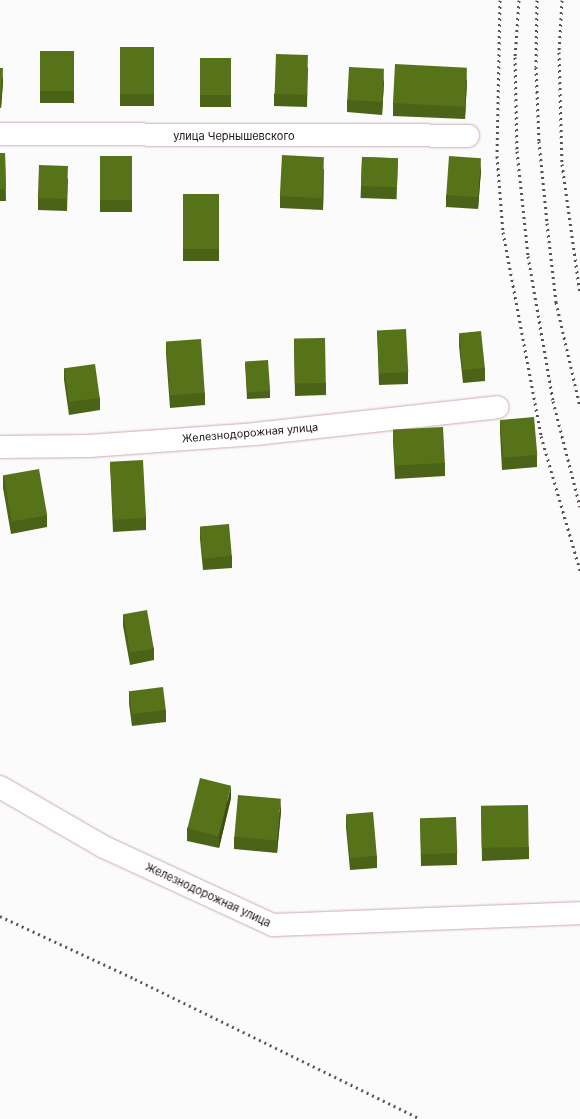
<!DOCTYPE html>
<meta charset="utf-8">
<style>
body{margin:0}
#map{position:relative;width:580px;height:1119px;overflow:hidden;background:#fbfbfb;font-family:Inter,sans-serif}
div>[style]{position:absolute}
.roads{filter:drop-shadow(0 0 1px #cbaab1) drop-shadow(0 0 1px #cbaab1)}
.minor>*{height:22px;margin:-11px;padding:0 11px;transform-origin:11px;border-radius:11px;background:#fff}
.rail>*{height:3px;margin-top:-1.5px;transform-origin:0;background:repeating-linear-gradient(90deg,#595052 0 2px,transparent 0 6px)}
.wall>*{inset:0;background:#4b6316;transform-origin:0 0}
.shaded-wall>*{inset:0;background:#3d5012}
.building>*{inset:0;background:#57731a;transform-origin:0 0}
span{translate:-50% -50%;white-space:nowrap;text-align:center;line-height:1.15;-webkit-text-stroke:3px #fff;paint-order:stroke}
.street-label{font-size:11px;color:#211518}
</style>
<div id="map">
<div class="roads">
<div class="minor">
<div style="left:0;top:134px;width:468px;rotate:0.2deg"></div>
<div style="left:0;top:447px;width:89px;rotate:-0.6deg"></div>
<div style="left:89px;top:446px;width:166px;rotate:-4.1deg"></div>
<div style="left:255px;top:434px;width:244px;rotate:-6.3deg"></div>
<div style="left:0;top:787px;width:120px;rotate:30deg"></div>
<div style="left:104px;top:847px;width:186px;rotate:24.8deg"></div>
<div style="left:273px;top:925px;width:307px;rotate:-2.2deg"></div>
</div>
</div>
<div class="rail">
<div style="left:500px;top:0;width:156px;rotate:91.1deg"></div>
<div style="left:497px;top:156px;width:76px;rotate:85.5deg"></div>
<div style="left:503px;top:232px;width:208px;rotate:79.4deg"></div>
<div style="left:541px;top:436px;width:140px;rotate:73.8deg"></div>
<div style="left:519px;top:0;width:57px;rotate:94deg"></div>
<div style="left:515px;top:57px;width:94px;rotate:88.8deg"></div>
<div style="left:517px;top:151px;width:106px;rotate:84deg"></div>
<div style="left:528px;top:256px;width:147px;rotate:80.2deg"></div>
<div style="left:553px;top:401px;width:109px;rotate:75.7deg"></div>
<div style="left:537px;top:0;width:67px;rotate:90.9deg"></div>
<div style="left:536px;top:67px;width:74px;rotate:87.7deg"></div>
<div style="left:539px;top:141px;width:82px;rotate:84.4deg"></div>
<div style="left:547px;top:223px;width:80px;rotate:83.5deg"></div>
<div style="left:556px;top:302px;width:108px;rotate:77.1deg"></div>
<div style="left:562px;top:0;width:52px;rotate:93.3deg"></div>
<div style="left:559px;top:52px;width:112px;rotate:88.5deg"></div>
<div style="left:562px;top:164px;width:130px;rotate:82.1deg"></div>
<div style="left:0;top:916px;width:149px;rotate:25deg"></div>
<div style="left:135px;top:979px;width:318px;rotate:26.1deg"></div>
</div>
<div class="wall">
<div style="left:120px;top:47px;width:34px;height:59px"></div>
<div style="left:40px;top:51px;width:34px;height:52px"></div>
<div style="left:231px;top:58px;width:49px;height:31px;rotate:90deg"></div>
<div style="clip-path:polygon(308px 67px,307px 107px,274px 106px,274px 94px)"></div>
<div style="clip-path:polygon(0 68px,3px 81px,1px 108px,0 108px)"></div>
<div style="clip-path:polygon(467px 80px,465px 119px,393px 116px,393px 103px)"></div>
<div style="clip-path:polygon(384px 81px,382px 115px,347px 112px,347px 100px)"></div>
<div style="clip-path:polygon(0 153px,5px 153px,6px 201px,0 201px)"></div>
<div style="left:100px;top:156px;width:32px;height:56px"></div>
<div style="left:362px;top:157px;width:36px;height:41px;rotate:2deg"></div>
<div style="clip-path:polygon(324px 169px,323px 210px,280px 208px,280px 196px)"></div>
<div style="clip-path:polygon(481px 170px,478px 209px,446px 207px,446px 195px)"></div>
<div style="clip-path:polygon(68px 178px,67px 211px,38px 210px,38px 198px)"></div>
<div style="left:183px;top:194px;width:36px;height:67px"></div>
<div style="clip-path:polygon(377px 330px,408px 372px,408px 384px,379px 385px)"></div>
<div style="clip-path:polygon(459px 334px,485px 368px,485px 381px,463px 383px,459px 346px)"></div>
<div style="clip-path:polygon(294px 339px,326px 383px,326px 395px,295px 396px)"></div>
<div style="clip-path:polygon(166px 342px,205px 393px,205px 405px,170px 408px,166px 354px)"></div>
<div style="clip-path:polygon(245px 362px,270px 391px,270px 398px,247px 399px)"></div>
<div style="clip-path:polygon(64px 368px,100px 398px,100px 410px,69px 415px,64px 380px)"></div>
<div style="clip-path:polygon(500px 420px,537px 455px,537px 467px,502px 470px,500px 432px)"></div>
<div style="clip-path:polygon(393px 430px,445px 463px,445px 476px,395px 479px,393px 442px)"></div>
<div style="clip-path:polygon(110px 462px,146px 518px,146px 530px,113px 532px)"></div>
<div style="clip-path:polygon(3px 475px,47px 515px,47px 527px,11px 534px,3px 488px)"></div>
<div style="clip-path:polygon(200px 527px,232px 556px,232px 568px,203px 570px,200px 539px)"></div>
<div style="clip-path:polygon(123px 614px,154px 648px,154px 660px,130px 665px,123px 626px)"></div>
<div style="clip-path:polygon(129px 691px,166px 710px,166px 722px,132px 726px,129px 704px)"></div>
<div style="clip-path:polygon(231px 798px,219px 848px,187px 841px,187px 828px)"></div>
<div style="clip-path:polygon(481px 806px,529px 847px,529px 859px,482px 861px)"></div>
<div style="clip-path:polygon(281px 811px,277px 853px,234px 849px,234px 837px)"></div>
<div style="clip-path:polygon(346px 815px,377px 856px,377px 868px,350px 870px,346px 827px)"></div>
<div style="clip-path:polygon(420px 819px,457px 853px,457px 865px,421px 866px)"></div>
</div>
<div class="shaded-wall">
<div style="clip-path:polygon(3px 68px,3px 81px,1px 108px,1px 95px)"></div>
<div style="clip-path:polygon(467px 68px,467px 80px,465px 119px,465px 107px)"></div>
<div style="clip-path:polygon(384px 69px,384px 81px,382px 115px,382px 103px)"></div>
<div style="clip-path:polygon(324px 157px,324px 169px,323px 210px,323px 198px)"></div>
<div style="clip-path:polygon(481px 158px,481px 170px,478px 209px,478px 197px)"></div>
<div style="clip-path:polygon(231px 786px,231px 798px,219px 848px,219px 836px)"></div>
<div style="clip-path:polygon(281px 799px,281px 811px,277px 853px,277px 841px)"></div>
</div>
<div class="building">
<div style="left:120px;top:47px;width:34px;height:47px"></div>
<div style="left:40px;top:51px;width:34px;height:40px"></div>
<div style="left:276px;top:54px;width:32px;height:40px;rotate:2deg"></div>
<div style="left:231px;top:58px;width:37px;height:31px;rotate:90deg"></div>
<div style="left:395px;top:64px;width:72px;height:39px;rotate:3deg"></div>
<div style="left:349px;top:67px;width:35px;height:33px;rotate:3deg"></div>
<div style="clip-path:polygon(0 68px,3px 68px,1px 95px,0 95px)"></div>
<div style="clip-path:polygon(0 153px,5px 153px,6px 189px,0 189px)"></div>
<div style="left:282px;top:155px;width:42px;height:41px;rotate:3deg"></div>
<div style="left:100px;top:156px;width:32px;height:44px"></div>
<div style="left:449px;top:156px;width:32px;height:39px;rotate:4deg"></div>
<div style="left:362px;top:157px;width:36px;height:29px;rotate:2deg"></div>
<div style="left:39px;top:165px;width:29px;height:33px;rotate:2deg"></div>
<div style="left:183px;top:194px;width:36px;height:55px"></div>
<div style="left:406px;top:329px;width:43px;height:29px;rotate:87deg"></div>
<div style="left:481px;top:331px;width:37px;height:22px;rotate:84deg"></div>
<div style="left:325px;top:338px;width:45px;height:31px;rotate:89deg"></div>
<div style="left:201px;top:339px;width:54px;height:35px;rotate:86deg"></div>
<div style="left:268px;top:360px;width:31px;height:23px;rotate:86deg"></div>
<div style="left:95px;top:364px;width:34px;height:31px;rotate:82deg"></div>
<div style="left:534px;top:417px;width:38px;height:34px;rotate:85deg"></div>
<div style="left:443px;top:427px;width:36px;height:50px;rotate:87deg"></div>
<div style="left:143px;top:460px;width:58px;height:33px;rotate:87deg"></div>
<div style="left:39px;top:469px;width:47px;height:36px;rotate:80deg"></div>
<div style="left:229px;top:524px;width:32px;height:29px;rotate:85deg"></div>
<div style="left:147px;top:610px;width:39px;height:24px;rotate:80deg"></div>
<div style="left:163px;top:687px;width:23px;height:34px;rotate:83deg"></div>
<div style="left:200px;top:778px;width:32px;height:52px;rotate:14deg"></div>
<div style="left:238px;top:795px;width:43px;height:42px;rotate:5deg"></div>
<div style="left:528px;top:805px;width:42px;height:47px;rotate:89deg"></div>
<div style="left:373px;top:812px;width:44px;height:27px;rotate:85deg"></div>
<div style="left:456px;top:817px;width:36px;height:36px;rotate:88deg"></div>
</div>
<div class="street-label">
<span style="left:234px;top:136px">улица Чернышевского</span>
<span style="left:250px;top:433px;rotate:-5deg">Железнодорожная улица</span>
<span style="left:208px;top:895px;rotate:25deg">Железнодорожная улица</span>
</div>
</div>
